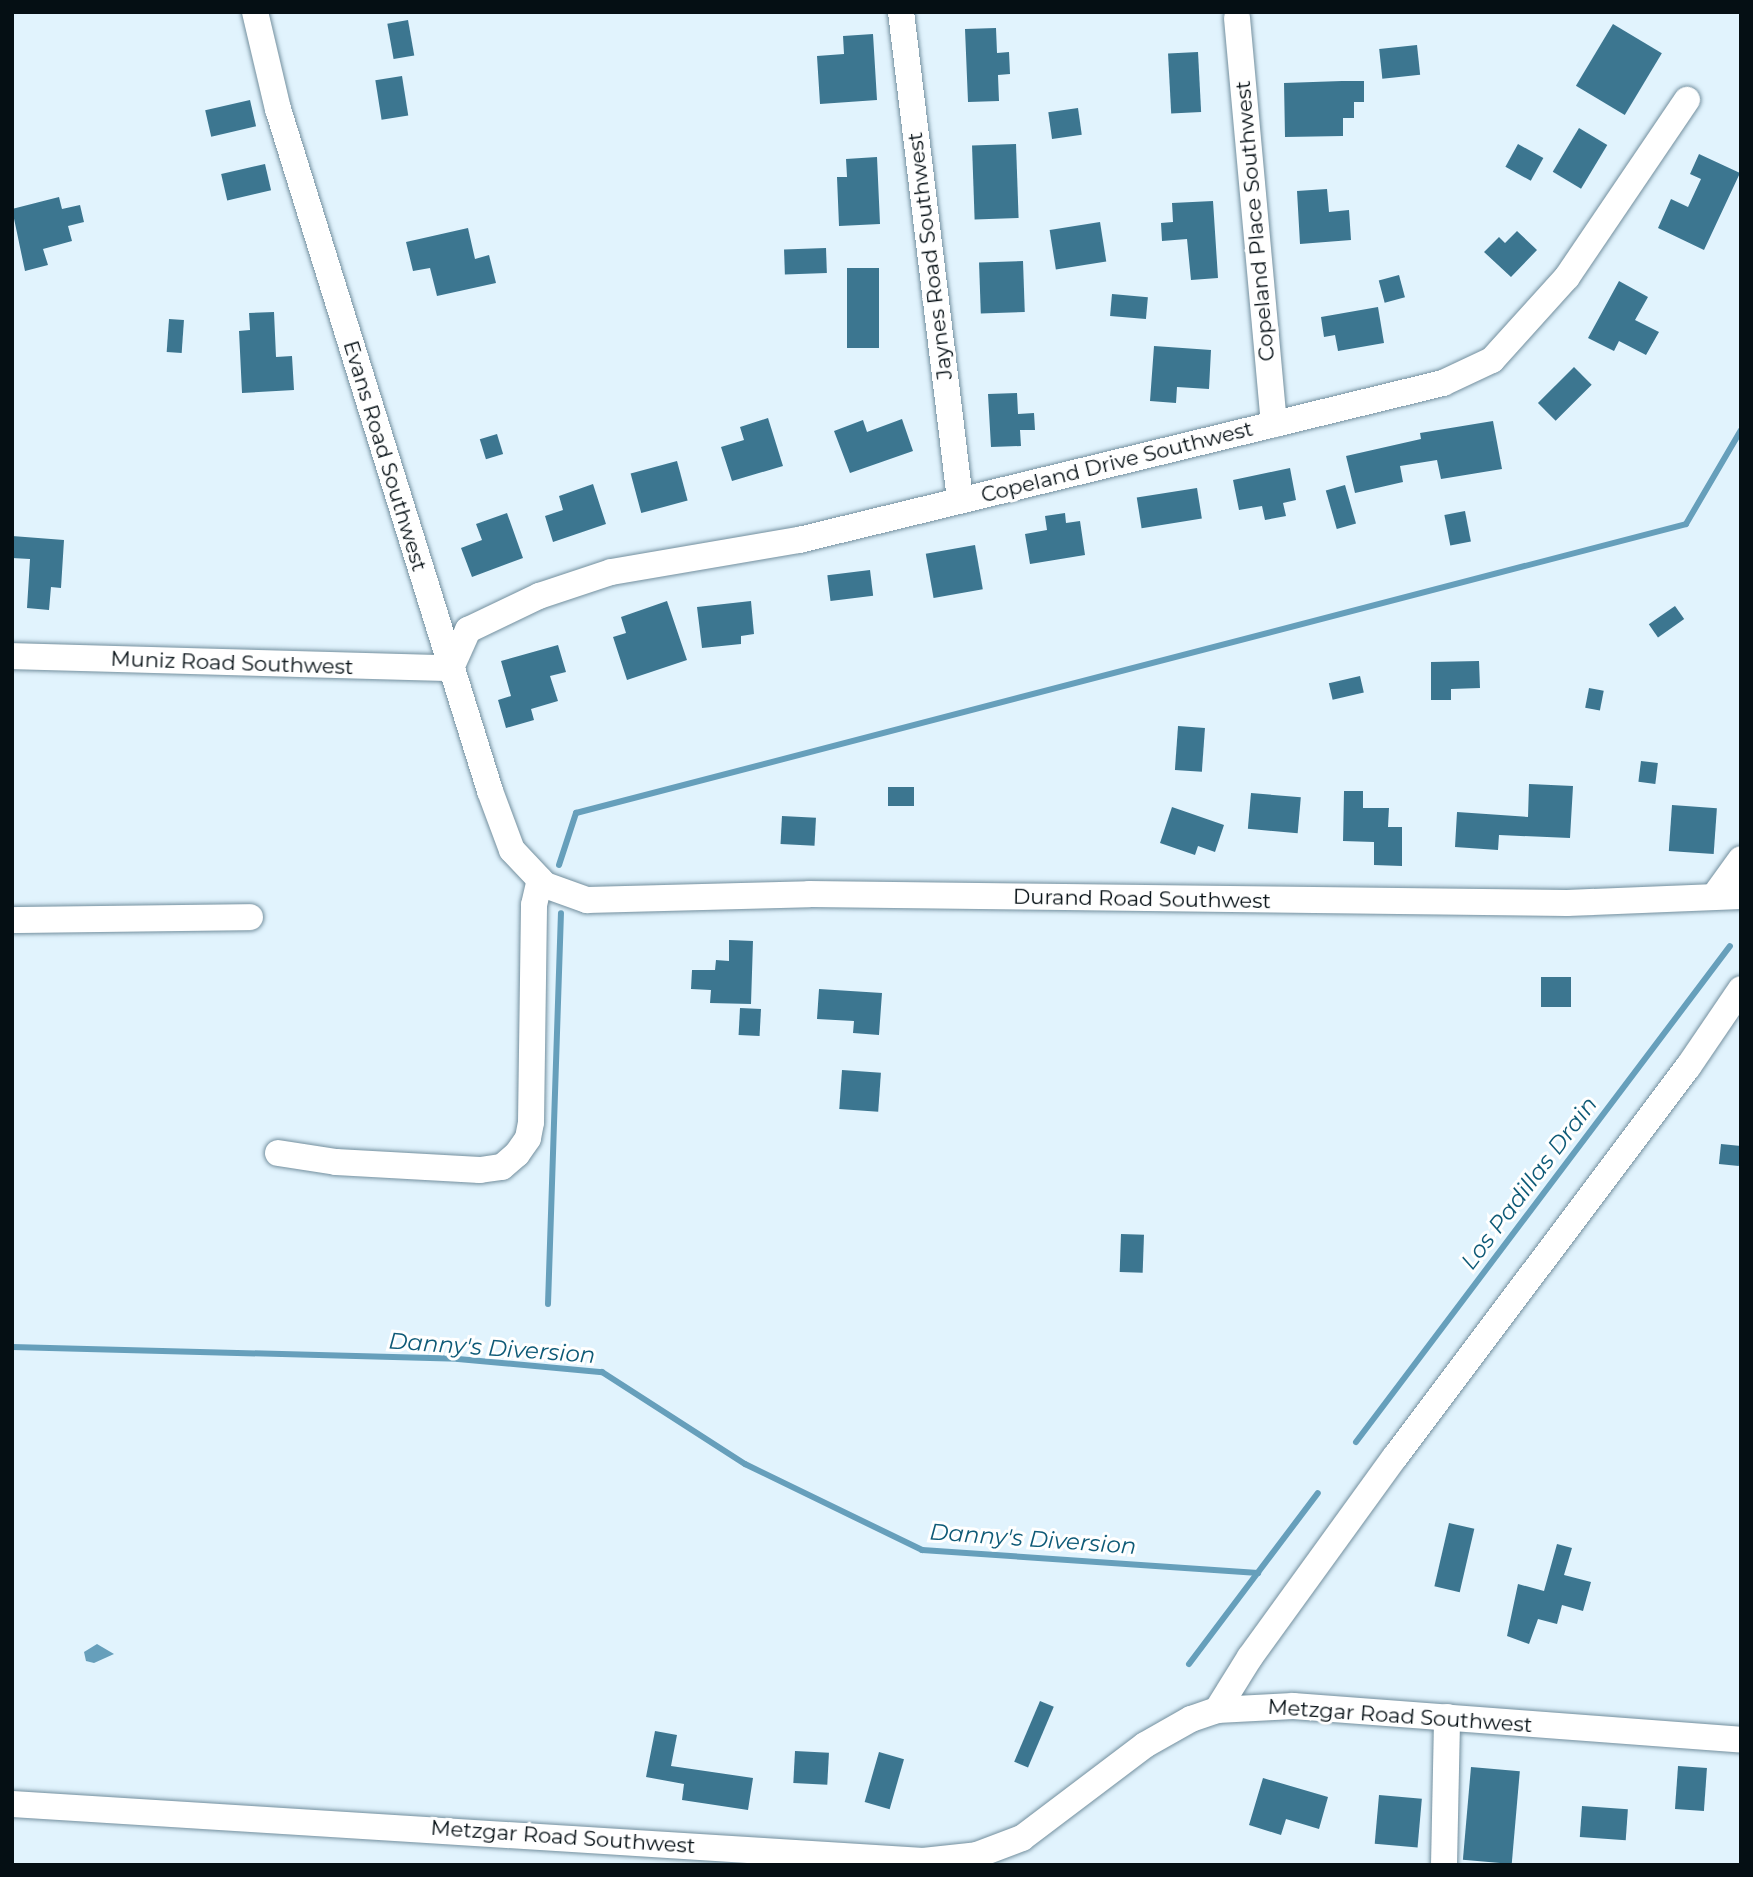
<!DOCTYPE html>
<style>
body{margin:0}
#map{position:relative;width:1753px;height:1877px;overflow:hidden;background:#e1f3fd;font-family:Montserrat,sans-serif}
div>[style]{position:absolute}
.water>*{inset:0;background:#669fbb}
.stream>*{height:6px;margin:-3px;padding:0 3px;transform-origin:3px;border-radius:3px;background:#669fbb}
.building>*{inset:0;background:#3c7690;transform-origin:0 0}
.roads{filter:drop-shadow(0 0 2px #738f9e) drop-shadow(0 0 2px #738f9e)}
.minor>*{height:26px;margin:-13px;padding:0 13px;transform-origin:13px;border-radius:13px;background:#fff}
span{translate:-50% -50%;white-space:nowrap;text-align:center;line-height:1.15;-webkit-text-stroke:6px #fff;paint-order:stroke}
.street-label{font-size:21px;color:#050f14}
.water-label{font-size:23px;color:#0e5a77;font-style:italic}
.frame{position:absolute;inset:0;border:14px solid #050f14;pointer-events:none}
</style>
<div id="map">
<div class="water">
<div style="clip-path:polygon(97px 1644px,114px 1654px,94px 1663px,86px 1661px,84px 1652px)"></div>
</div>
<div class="stream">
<div style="left:559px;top:865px;width:55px;rotate:-71.9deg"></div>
<div style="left:576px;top:813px;width:1147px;rotate:-14.59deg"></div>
<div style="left:1686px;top:524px;width:109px;rotate:-59.7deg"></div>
<div style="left:548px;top:1304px;width:391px;rotate:-88.1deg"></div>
<div style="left:12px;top:1347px;width:446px;rotate:1.5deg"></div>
<div style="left:458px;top:1359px;width:145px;rotate:5.2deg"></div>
<div style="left:602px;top:1372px;width:170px;rotate:32.8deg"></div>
<div style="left:745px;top:1464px;width:197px;rotate:25.9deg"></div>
<div style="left:922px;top:1550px;width:337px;rotate:3.9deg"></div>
<div style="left:1356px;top:1442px;width:621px;rotate:-52.98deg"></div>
<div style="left:1189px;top:1664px;width:214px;rotate:-53deg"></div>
</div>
<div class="building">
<div style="left:408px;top:20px;width:36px;height:21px;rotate:80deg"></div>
<div style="left:1613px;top:24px;width:57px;height:72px;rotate:31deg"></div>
<div style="clip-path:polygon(996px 28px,997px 53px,1009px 52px,1010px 74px,998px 75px,999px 101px,968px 102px,965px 29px)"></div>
<div style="clip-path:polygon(873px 34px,877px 100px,820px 104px,817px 56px,844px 54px,843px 36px)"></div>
<div style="left:1417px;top:45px;width:30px;height:38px;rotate:84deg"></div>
<div style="left:1198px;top:52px;width:60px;height:30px;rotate:87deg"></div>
<div style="left:402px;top:76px;width:40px;height:27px;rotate:81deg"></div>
<div style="clip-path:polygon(1342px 81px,1364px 81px,1364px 102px,1354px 102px,1354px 118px,1343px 118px,1343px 136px,1285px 137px,1284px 83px)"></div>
<div style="left:250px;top:100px;width:27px;height:46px;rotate:77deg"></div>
<div style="left:1078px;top:108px;width:27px;height:30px;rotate:82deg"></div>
<div style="left:1579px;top:128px;width:33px;height:51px;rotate:31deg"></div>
<div style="left:1016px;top:144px;width:74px;height:44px;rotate:88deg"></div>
<div style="left:1518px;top:144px;width:29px;height:26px;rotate:29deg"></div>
<div style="clip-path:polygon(1699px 154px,1740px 173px,1704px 250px,1658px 228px,1671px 199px,1688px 207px,1701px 179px,1690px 174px)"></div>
<div style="clip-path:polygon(877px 157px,880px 224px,839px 226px,837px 177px,847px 177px,846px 159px)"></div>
<div style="left:265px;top:164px;width:27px;height:45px;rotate:77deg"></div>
<div style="clip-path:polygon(1327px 189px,1329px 212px,1349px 210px,1351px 240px,1300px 244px,1297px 191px)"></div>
<div style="clip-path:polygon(59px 197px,62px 209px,80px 205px,84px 222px,68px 226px,72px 241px,43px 249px,48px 265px,25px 271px,12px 209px)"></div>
<div style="clip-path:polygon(1213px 201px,1218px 278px,1191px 280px,1187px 239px,1162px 241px,1161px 223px,1173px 222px,1172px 203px)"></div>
<div style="left:1100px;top:222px;width:40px;height:51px;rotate:81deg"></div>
<div style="clip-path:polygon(468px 228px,475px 259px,489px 255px,496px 283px,437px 296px,430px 268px,413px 271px,406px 242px)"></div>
<div style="clip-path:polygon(1517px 231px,1537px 250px,1511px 277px,1484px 252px,1499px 237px,1505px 243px)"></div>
<div style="left:826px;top:248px;width:25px;height:42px;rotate:88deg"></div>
<div style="left:1023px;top:261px;width:51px;height:44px;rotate:88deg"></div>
<div style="left:847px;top:268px;width:32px;height:80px"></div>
<div style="left:1399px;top:275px;width:23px;height:21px;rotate:75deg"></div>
<div style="clip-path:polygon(1619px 281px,1648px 297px,1635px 320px,1659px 332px,1646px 355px,1619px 341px,1614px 351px,1588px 338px)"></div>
<div style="left:1112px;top:294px;width:36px;height:22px;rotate:5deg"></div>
<div style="clip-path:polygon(1378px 307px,1384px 343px,1338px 351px,1335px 335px,1324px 337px,1321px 317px)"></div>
<div style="clip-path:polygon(274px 312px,276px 357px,292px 356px,294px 390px,242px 393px,239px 331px,250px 330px,249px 313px)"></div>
<div style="left:169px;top:319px;width:15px;height:33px;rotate:4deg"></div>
<div style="clip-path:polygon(1154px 346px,1211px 350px,1209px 389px,1177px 387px,1176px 403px,1150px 401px)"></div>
<div style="left:1574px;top:367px;width:25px;height:51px;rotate:45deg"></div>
<div style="clip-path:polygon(1017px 393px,1018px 414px,1034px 413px,1035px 430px,1020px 430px,1021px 446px,991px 447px,988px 394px)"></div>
<div style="clip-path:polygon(768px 418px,783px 466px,732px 481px,721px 447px,744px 440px,740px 427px)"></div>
<div style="clip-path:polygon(902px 419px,913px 451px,850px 473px,834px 431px,863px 420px,867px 432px)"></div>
<div style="clip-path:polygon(1493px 421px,1502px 469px,1441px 479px,1437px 460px,1400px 466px,1403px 482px,1355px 493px,1346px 456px,1421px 439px,1420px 433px)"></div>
<div style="left:497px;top:434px;width:21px;height:18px;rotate:73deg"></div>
<div style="left:677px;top:461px;width:41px;height:48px;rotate:75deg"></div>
<div style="clip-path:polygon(1290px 468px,1296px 500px,1283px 503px,1286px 516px,1265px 520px,1262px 506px,1239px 510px,1233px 480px)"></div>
<div style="clip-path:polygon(593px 484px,606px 524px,553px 542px,545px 516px,563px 510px,559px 496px)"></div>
<div style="left:1345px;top:485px;width:40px;height:20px;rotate:74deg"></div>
<div style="left:1197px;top:488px;width:31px;height:61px;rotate:81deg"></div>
<div style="left:1465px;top:511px;width:31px;height:21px;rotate:79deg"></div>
<div style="clip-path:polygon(507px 513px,523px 558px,472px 577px,461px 548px,482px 540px,476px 524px)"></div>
<div style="clip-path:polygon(1065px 513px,1066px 523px,1080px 521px,1085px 555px,1030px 564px,1025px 534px,1047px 530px,1045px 516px)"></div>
<div style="clip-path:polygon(12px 536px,64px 540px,61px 588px,51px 587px,49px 610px,27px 608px,30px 559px,12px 558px)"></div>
<div style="left:975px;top:545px;width:45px;height:50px;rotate:80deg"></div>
<div style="left:870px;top:570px;width:26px;height:43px;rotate:83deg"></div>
<div style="clip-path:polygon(667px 601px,687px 660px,627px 680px,613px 637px,626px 633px,621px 617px)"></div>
<div style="clip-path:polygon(751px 601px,754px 634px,741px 636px,741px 644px,702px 648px,697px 607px)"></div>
<div style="left:1675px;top:606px;width:16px;height:32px;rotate:55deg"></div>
<div style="clip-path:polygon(558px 645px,566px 672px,550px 676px,558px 701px,531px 709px,534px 720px,506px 728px,498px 700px,511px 696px,501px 661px)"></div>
<div style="clip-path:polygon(1479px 661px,1480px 688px,1451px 689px,1451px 700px,1431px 700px,1431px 662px)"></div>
<div style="left:1360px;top:676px;width:17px;height:32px;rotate:77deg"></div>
<div style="left:1589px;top:688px;width:15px;height:20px;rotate:11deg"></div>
<div style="left:1178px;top:726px;width:27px;height:44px;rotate:4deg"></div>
<div style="left:1641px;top:761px;width:17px;height:21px;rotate:7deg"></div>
<div style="clip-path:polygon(1529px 784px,1573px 786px,1570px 838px,1499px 835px,1498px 850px,1455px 847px,1457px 812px,1528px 817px)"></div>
<div style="left:888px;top:787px;width:26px;height:19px"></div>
<div style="clip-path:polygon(1344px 791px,1363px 791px,1363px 808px,1389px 808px,1388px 827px,1402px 827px,1402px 866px,1374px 865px,1374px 842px,1343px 841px)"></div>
<div style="left:1251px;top:793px;width:50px;height:36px;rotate:5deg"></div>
<div style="left:1672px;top:805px;width:45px;height:46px;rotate:4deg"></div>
<div style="clip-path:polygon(1172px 807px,1224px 825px,1215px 852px,1198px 846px,1195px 855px,1160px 843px)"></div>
<div style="left:782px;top:816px;width:34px;height:28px;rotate:3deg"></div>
<div style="clip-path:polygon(729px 940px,753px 941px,751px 1004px,710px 1003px,711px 990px,691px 989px,692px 970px,715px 970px,716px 960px,729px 961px)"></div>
<div style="left:1571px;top:977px;width:30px;height:30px;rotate:90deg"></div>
<div style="clip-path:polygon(819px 989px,882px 993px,879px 1035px,853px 1033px,854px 1021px,817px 1019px)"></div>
<div style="left:740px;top:1008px;width:21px;height:27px;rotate:3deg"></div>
<div style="left:842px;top:1070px;width:39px;height:39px;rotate:4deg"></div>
<div style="left:1721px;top:1144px;width:20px;height:20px;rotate:6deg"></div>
<div style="left:1121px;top:1234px;width:23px;height:38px;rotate:2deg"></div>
<div style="left:1449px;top:1523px;width:26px;height:65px;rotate:13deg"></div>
<div style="clip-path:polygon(1557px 1544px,1572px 1548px,1564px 1575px,1591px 1582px,1583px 1611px,1562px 1605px,1557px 1624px,1538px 1619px,1529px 1644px,1507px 1636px,1518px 1584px,1544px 1591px)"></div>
<div style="left:1040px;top:1701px;width:15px;height:66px;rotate:23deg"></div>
<div style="clip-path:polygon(655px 1731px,677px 1735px,671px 1766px,753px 1778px,748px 1810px,682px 1800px,684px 1784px,646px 1777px)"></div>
<div style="left:795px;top:1751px;width:34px;height:32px;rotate:3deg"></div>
<div style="left:879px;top:1752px;width:26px;height:52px;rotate:16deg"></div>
<div style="left:1678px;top:1766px;width:29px;height:43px;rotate:4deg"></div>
<div style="left:1471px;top:1767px;width:49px;height:93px;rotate:5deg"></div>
<div style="clip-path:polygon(1263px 1778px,1328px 1797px,1319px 1829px,1286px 1819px,1281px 1835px,1249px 1825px)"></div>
<div style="left:1379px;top:1795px;width:43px;height:49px;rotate:5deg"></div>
<div style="left:1582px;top:1806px;width:46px;height:31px;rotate:4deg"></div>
</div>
<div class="roads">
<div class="minor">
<div style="left:255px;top:12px;width:100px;rotate:76.7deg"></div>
<div style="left:278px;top:109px;width:714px;rotate:72.73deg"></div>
<div style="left:490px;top:791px;width:63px;rotate:69.6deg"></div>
<div style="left:512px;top:850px;width:48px;rotate:46.7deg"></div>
<div style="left:545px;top:885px;width:45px;rotate:19.7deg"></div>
<div style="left:587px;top:900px;width:222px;rotate:-1.5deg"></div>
<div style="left:809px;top:894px;width:758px;rotate:0.68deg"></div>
<div style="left:1567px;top:903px;width:174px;rotate:-2.3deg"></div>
<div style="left:901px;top:12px;width:492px;rotate:83.1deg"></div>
<div style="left:1237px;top:18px;width:408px;rotate:84.8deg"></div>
<div style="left:12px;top:656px;width:439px;rotate:1.6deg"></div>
<div style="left:451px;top:668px;width:42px;rotate:-65.9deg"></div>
<div style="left:468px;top:630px;width:79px;rotate:-25.6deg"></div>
<div style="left:539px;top:596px;width:76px;rotate:-18.4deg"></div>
<div style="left:611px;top:572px;width:191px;rotate:-9.7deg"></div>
<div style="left:799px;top:540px;width:663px;rotate:-13.7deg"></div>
<div style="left:1443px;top:383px;width:54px;rotate:-25.1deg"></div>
<div style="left:1492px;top:360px;width:112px;rotate:-47.9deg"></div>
<div style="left:1567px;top:277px;width:214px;rotate:-55.9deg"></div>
<div style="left:1715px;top:895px;width:44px;rotate:-54.2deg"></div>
<div style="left:12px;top:920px;width:238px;rotate:-0.7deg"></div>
<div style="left:278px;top:1153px;width:59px;rotate:8.8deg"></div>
<div style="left:336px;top:1162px;width:144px;rotate:3.2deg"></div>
<div style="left:480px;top:1170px;width:22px;rotate:-8deg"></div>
<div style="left:502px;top:1167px;width:20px;rotate:-41deg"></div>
<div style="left:517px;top:1154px;width:19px;rotate:-55deg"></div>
<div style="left:528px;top:1138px;width:16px;rotate:-79deg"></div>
<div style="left:531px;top:1122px;width:217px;rotate:-89.2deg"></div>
<div style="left:534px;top:905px;width:26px;rotate:-77deg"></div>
<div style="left:1217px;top:1710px;width:62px;rotate:-58.1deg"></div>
<div style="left:1250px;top:1657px;width:247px;rotate:-54.1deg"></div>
<div style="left:1395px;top:1457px;width:488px;rotate:-53.1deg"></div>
<div style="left:1688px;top:1067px;width:94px;rotate:-55.8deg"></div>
<div style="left:12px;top:1804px;width:913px;rotate:3.58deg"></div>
<div style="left:923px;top:1861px;width:54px;rotate:-6.3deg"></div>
<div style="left:977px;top:1855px;width:48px;rotate:-20.7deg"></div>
<div style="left:1022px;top:1838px;width:154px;rotate:-37.1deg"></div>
<div style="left:1145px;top:1745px;width:53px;rotate:-29.5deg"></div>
<div style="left:1191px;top:1719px;width:28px;rotate:-19deg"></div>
<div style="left:1217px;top:1710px;width:76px;rotate:-3deg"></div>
<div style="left:1293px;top:1706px;width:449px;rotate:4.3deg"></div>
<div style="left:1444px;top:1865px;width:148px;rotate:-88.8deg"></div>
</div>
</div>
<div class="street-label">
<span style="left:1255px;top:221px;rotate:-95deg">Copeland Place Southwest</span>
<span style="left:930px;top:256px;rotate:-97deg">Jaynes Road Southwest</span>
<span style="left:385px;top:456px;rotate:73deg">Evans Road Southwest</span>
<span style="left:1117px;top:462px;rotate:-14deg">Copeland Drive Southwest</span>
<span style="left:232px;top:663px;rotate:2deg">Muniz Road Southwest</span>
<span style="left:1142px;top:899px;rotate:1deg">Durand Road Southwest</span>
<span style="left:1400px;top:1716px;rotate:4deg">Metzgar Road Southwest</span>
<span style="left:563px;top:1837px;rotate:4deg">Metzgar Road Southwest</span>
</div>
<div class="water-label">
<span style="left:1529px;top:1183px;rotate:-53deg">Los Padillas Drain</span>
<span style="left:492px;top:1348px;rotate:4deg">Danny's Diversion</span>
<span style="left:1033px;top:1539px;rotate:4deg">Danny's Diversion</span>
</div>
<div class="frame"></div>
</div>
